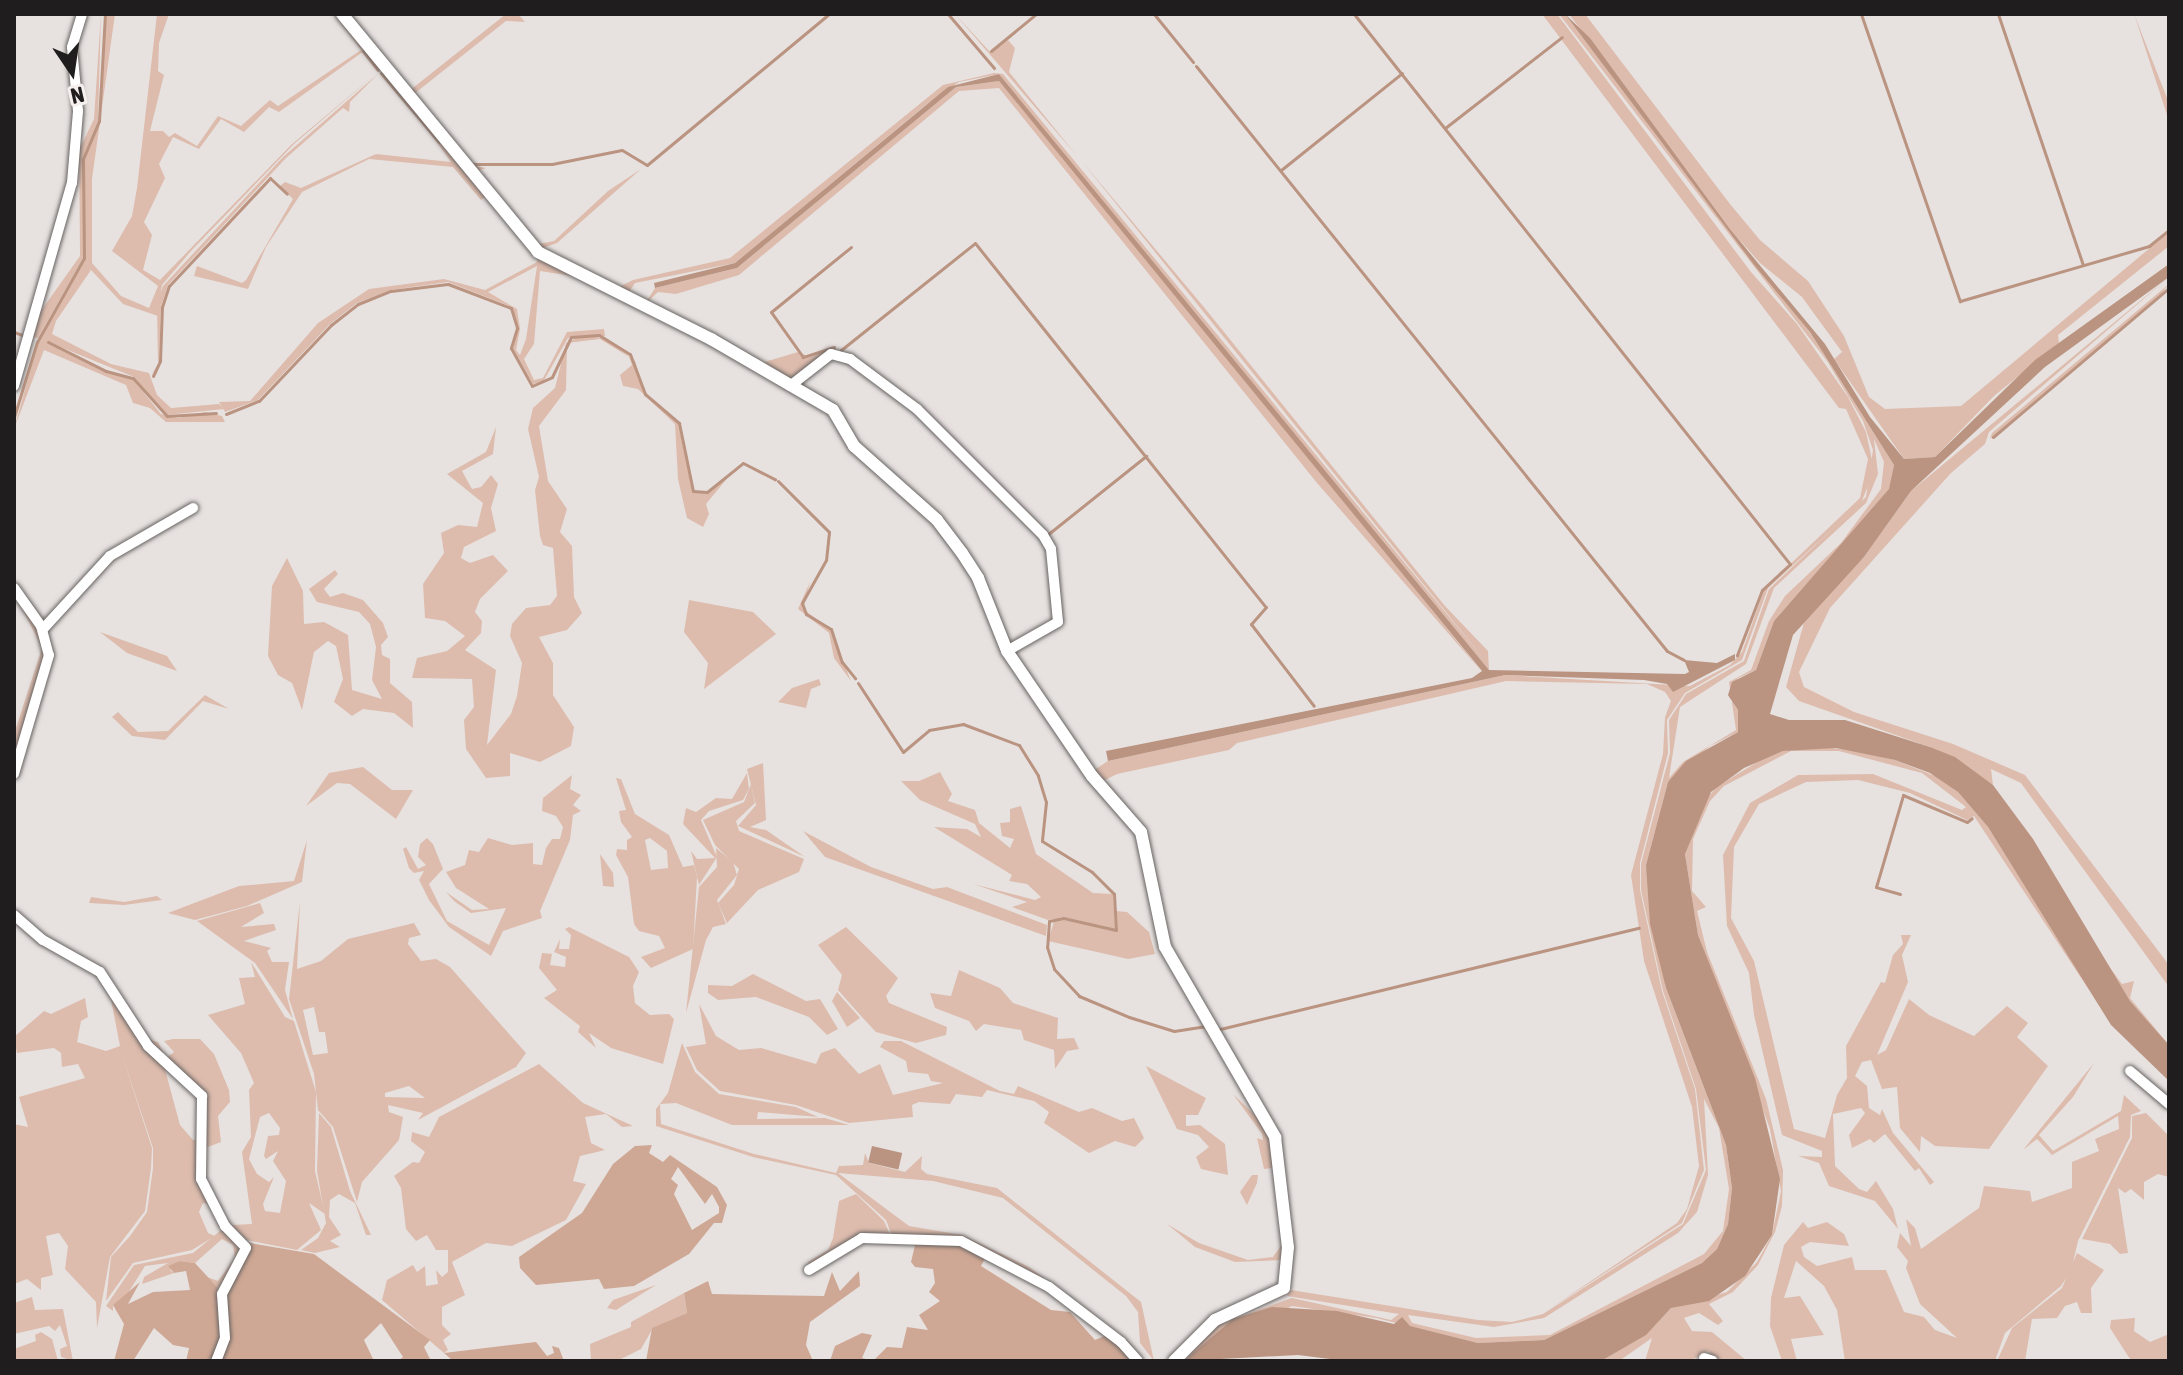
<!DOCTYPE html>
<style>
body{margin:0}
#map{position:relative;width:2183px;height:1375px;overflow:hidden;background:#e7e2e0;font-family:"Asap Condensed",sans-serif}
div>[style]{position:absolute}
.green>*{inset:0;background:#ddbcad}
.forest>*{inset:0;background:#cfa895}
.water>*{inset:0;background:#ba9481;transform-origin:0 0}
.stream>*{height:3px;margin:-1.5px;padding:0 1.5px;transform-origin:1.5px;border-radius:1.5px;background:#ba9481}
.roads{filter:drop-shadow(0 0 2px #676361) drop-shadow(0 0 2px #676361)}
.minor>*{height:10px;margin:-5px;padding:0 5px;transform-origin:5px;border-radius:5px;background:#fff}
.tertiary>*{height:12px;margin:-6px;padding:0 6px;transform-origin:6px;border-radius:6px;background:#fff}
span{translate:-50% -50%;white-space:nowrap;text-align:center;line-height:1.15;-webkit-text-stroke:8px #f5efed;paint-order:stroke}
.frame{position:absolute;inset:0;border:16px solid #1f1d1d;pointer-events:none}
.north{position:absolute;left:32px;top:32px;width:80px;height:80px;-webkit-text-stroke:6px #f5efed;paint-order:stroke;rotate:167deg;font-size:22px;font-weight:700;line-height:32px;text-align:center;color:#1f1d1d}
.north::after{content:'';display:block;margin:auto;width:28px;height:36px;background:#1f1d1d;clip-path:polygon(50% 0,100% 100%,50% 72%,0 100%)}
</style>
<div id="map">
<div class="green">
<div style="clip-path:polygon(101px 14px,98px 121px,83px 159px,83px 258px,38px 338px,31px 337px,38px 315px,80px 256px,79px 136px,81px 146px,94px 119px)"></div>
<div style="clip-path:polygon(106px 14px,115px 14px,92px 179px,92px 263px,121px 296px,149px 308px,158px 286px,112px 251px,132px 216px,137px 188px,157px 14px,169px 14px,159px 43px,158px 71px,164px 75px,150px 131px,163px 131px,169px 137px,175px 133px,197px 146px,218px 116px,241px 126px,270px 100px,278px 106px,361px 50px,334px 14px,382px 68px,364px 51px,279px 112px,269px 107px,244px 132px,221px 119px,199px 149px,173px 137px,159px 164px,165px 178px,144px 222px,152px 235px,143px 270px,160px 280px,291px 145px,378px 72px,294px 144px,191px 251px,162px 285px,158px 316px,123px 304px,91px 270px,56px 321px,52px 334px,111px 364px,149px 373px,157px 395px,171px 408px,219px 404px,224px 409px,167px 415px,134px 377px,48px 342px,105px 372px,133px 379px,161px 414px,178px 418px,205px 412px,222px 416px,225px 422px,166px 422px,150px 408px,133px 403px,126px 385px,44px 350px,14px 429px,38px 343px,85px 258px,84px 159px,99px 121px)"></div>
<div style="clip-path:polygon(506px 14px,518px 14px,525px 22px,506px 21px,414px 94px,409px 91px)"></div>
<div style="clip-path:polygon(955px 14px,990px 52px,1008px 40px,1015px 48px,1009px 72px,1077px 156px)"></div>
<div style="clip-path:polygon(1542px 14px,1557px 14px,1751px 272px,1797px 324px,1848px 397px,1866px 432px,1872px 460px,1870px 481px,1861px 503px,1768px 588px,1742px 660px,1685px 693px,1667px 720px,1668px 753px,1640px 863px,1640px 890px,1662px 991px,1695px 1089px,1704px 1170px,1682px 1223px,1548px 1310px,1677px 1223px,1687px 1209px,1699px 1166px,1692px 1107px,1644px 961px,1631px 875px,1663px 754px,1665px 717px,1671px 701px,1665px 692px,1647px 684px,1506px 681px,1237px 743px,1229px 750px,1117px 774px,1099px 783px,1091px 772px,1108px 761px,1505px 675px,1690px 686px,1730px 665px,1742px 652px,1765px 588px,1860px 498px,1868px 459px,1846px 409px,1839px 408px)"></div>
<div style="clip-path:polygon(evenodd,1559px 14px,1565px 14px,1606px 66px,1810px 332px,1894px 465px,1890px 489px,1774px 621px,1756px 670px,1738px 678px,1728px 695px,1738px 710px,1738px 732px,1710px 746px,1668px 782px,1646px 865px,1666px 988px,1726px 1145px,1732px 1188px,1728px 1224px,1717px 1249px,1702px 1263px,1544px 1340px,1478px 1343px,1376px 1318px,1292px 1306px,1179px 1361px,1219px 1324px,1292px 1298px,1391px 1320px,1399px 1314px,1287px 1296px,1291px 1290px,1478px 1320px,1512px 1322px,1543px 1314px,1683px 1224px,1706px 1170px,1696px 1089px,1663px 991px,1641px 890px,1641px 864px,1670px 753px,1669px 720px,1686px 694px,1744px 661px,1769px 589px,1866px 497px,1873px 450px,1863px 421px,1827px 361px,1559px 14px,1874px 439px,1884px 462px,1881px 489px,1841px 543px,1785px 596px,1769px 621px,1751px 670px,1729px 682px,1736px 730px,1683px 762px,1669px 778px,1680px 707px,1746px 664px,1774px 588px,1866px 503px,1878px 474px,1874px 439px,1559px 14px,1704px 1099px,1719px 1128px,1729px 1189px,1723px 1231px,1704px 1254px,1550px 1335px,1476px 1338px,1412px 1323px,1408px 1315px,1494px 1327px,1544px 1318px,1678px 1233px,1697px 1212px,1708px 1175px,1704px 1099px)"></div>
<div style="clip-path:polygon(1569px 14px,1585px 14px,1730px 204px,1760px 240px,1808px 281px,1844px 336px,1869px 397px,1885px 409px,1961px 406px,2169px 232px,2169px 246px,2058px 335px,2059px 343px,1994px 396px,1935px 457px,1904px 459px,1834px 359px,1842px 352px,1802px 297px,1760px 263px,1729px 228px)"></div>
<div style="clip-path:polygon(2134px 14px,2169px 103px,2169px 121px,2138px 26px)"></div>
<div style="clip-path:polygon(384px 69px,486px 196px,481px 200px,453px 167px,369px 159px,302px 192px,266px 247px,248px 289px,194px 276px,197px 266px,242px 283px,246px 280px,293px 199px,280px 186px,285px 182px,301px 188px,376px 154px,451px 162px)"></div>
<div style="clip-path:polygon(379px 73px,350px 102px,349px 112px,343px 108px,285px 159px,168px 285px,161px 306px,159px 361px,156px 369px,151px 376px,158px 364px,157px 306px,163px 286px,283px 157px)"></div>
<div style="clip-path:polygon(994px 73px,1003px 74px,1487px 663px,1080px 159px,1203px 306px,1445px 606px,1488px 651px,1489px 670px,999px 74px,959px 82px,927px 104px,735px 263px,635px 283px,627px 295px,615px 289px,633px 280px,730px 258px,943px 85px)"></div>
<div style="clip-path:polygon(999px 81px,1203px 326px,1482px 672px,1317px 483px,999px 88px,959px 91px,739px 275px,676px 294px,658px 292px,645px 304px,655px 288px,737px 268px,956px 87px)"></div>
<div style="clip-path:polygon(445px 140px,469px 165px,486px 168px,474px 172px,539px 244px,554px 241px,608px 191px,641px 169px,557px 243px,543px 248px,552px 259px,614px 285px,573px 272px,538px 252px)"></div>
<div style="clip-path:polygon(evenodd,538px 255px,572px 276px,540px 271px,534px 344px,524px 359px,534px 380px,543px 378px,567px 332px,604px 329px,605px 336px,568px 338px,543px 382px,533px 384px,513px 348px,518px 328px,512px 307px,448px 282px,391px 290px,357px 303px,330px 324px,258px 400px,225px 412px,219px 402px,250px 401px,318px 323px,369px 289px,444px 279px,485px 290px,537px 262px,538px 255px,537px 266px,526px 339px,520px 355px,516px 350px,520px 329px,517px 309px,488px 292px,537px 266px)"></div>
<div style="clip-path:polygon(2169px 277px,1989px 432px,1985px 444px,1951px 473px,1830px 608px,1799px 672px,1804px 687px,1854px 712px,1953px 744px,2025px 775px,2169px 965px,2169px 987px,2021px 783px,1991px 769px,1993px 785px,1930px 747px,1799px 701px,1786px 687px,1805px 619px,1864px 557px,1911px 491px)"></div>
<div style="clip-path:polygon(2169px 284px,2161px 294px,1990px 439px,1992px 433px)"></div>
<div style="clip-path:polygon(581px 336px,604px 338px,635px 361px,644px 394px,678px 423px,693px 492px,708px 493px,734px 470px,706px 504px,709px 514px,703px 527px,687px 518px,678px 479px,675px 424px,638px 389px,623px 386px,620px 375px,632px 365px,629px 357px,600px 339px,567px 343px,566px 390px,539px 426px,548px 481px,567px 509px,560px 532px,572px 546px,574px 597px,582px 613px,567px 630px,539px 637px,553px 663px,553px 695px,574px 727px,571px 746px,540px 762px,510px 753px,510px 776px,486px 778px,466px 749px,464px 720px,474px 707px,472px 679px,412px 678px,417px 658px,447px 651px,465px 636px,445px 621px,425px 618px,423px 584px,444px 553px,441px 533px,458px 525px,477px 527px,483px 503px,447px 474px,486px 452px,496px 427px,493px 454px,462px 471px,472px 489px,481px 487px,491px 475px,498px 484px,491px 508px,496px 531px,464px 547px,461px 558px,470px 563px,493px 555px,508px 571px,480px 599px,475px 612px,482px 621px,481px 633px,465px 650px,496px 670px,487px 745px,511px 714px,517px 696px,522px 663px,510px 636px,512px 624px,526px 608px,550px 605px,557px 596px,553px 548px,543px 545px,540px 536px,535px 490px,539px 477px,528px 429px,533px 408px,555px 388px,566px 343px)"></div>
<div style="clip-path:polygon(834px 349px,789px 384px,761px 363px,798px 352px,810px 357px)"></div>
<div style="clip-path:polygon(287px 558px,303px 591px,304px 624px,324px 622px,348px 635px,352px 690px,382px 699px,372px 680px,376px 647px,370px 624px,359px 612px,317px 602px,309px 589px,335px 570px,338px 574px,324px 589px,330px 597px,343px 593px,363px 600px,383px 623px,388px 637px,381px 645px,382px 655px,390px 659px,390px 683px,412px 702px,413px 728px,394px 713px,363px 709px,352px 716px,334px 702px,343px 679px,336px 646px,328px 641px,314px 652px,302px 710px,292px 683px,278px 675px,268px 656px,272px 586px)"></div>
<div style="clip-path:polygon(810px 582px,803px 609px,830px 629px,851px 681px,834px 658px,829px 633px,798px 609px)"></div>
<div style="clip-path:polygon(14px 592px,39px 628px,46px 655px,14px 756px,14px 734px,42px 648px)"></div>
<div style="clip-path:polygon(689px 600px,753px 612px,776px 634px,704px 689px,708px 663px,684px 632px)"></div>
<div style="clip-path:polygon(100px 632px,167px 656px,177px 671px,127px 653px)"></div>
<div style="clip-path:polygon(819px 679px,821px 685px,811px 689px,806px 708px,778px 702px,792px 688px)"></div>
<div style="clip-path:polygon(205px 695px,229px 709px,203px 701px,165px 740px,132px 736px,112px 717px,118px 712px,138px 732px,168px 731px)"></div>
<div style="clip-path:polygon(1810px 746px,1854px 750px,1895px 760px,1940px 778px,1958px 792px,1988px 827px,2103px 1011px,1974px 816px,1967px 820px,1910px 793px,1858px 780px,1806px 782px,1759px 804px,1734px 847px,1731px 918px,1754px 961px,1794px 1129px,1825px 1138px,1837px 1095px,1847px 1078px,1846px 1046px,1881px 982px,1885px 983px,1893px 955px,1903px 944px,1901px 935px,1911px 935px,1902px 955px,1908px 982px,1877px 1055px,1886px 1050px,1909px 999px,1929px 1015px,1974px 1036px,2007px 1006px,2028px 1023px,2017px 1037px,2048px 1066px,1989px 1149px,1935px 1146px,1921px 1136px,1920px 1152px,1900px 1128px,1897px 1087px,1882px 1089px,1871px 1060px,1862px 1062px,1855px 1076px,1867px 1086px,1869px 1108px,1880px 1115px,1882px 1109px,1893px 1133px,1934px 1182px,1930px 1185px,1919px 1168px,1915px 1171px,1885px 1134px,1874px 1143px,1870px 1139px,1852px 1148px,1849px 1135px,1865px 1113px,1861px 1108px,1833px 1114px,1835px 1166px,1859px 1189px,1867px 1192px,1876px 1181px,1893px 1209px,1898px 1229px,1875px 1201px,1829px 1186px,1819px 1163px,1798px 1156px,1822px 1157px,1822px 1151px,1782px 1135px,1754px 1015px,1749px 973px,1727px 926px,1723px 855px,1750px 803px,1798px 775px,1873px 774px,1962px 810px,1966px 807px,1922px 773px,1839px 751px,1791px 751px,1724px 786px,1710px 801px,1693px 839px,1692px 891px,1706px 907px,1697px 911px,1707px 952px,1766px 1099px,1783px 1170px,1782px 1206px,1775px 1232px,1758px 1265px,1733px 1292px,1709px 1304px,1723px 1321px,1718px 1325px,1699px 1313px,1684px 1318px,1692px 1331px,1712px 1332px,1747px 1361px,1717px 1361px,1708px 1351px,1690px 1361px,1645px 1361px,1652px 1338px,1619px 1361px,1601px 1361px,1646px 1334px,1671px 1308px,1727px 1292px,1757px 1262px,1772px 1235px,1781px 1191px,1770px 1129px,1698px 935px,1685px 854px,1702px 803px,1718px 786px,1762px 759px,1783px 751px)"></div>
<div style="clip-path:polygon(763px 763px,766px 820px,750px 827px,766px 830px,805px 857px,738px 826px,756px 805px,747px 769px)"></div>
<div style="clip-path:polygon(363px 767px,392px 790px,413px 790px,396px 819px,350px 784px,337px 783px,306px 806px,329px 773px)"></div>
<div style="clip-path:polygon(940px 772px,952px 794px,948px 801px,975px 810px,979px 823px,1010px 848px,1014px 839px,1002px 836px,1000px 823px,1010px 822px,1010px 809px,1021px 806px,1036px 854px,1093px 893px,1113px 894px,1115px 929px,1063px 917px,1048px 920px,1012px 907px,1027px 902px,973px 884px,1035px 900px,1041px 897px,1027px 884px,1009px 881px,1012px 875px,934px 827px,967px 829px,981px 837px,975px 824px,920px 800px,901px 781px,919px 781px)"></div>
<div style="clip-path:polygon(747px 773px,749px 789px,743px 800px,709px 811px,701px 820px,717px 857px,699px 885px,691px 851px,697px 859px,715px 858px,683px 824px,686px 808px,696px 812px,716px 798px,732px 799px)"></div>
<div style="clip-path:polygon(572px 775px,570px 789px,581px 795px,573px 805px,581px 811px,573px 815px,570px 840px,540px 911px,542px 918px,503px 931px,491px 956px,449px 927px,429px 900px,419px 880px,424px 871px,414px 873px,409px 868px,403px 849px,406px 847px,418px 869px,426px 865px,418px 857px,420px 844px,427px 838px,433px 844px,443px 869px,429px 884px,447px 921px,489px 945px,506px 908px,471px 913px,454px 901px,446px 892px,472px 910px,489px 909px,456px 888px,446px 872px,465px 865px,469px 850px,479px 852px,488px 838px,512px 845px,533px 843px,533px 864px,542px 865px,546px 848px,552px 839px,560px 839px,563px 827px,556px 816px,542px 811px,543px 798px)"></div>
<div style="clip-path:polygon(evenodd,616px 778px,621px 779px,635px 814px,669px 835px,683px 867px,694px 865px,697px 877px,693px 949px,651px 968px,641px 957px,665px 948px,659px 936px,639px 931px,634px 924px,628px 877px,616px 855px,617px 849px,627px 850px,627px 840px,632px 837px,621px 822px,619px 811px,626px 810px,616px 778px,650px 838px,667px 851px,668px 868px,651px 870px,645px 840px,650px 838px)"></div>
<div style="clip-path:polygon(751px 784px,755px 803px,736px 821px,739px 831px,804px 859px,799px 872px,758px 890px,727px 923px,718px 903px,734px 885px,739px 869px,715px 845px,703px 820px,744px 802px)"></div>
<div style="clip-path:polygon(803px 831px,871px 867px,933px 889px,947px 887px,1047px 925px,1046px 936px,825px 857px)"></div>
<div style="clip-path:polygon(307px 840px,302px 882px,247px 906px,195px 920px,168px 913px,239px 886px,294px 881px)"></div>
<div style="clip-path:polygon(716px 848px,733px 862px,737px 875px,717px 900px,726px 924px,713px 927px,706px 940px,686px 1013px,699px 887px,717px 867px)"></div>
<div style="clip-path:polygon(600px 854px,613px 873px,614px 887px,603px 886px)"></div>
<div style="clip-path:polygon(157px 896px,162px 900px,124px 905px,89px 903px,91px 897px,124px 902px)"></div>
<div style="clip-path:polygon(evenodd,300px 901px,297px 969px,321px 961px,348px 939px,414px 923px,421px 935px,409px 938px,408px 944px,421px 961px,436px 959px,450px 967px,526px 1053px,516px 1067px,418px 1120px,423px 1113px,388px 1105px,389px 1112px,403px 1117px,399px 1140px,362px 1182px,357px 1202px,333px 1127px,318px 1110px,314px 1074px,289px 999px,300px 901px,314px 1007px,319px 1032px,325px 1032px,328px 1053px,313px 1055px,303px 1010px,314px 1007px,300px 901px,409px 1086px,425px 1098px,385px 1097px,385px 1093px,409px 1086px)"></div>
<div style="clip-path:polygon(260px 903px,264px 913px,241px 927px,274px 924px,276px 930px,244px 941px,271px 948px,267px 951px,272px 962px,289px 962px,285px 990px,293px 1019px,255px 963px,197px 921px)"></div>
<div style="clip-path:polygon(1116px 911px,1127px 912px,1149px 932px,1155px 954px,1128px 959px,1048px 941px,1055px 918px,1116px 931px)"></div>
<div style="clip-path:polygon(569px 927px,629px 957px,639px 972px,633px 986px,635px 1003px,650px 1015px,669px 1014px,674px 1019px,663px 1064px,611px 1048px,589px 1033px,596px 1048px,578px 1032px,580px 1026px,544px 998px,557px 990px,539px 968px,542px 953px,552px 954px,550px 965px,565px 967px,566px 957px,554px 952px,560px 939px,559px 949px,569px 949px,571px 935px,565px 929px)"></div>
<div style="clip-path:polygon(846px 927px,898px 978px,886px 996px,889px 1003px,947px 1027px,946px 1035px,916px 1043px,876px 1032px,861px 1016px,838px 990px,842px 975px,818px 945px)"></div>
<div style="clip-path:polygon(2085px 934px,2122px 984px,2134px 981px,2130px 998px,2169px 1045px,2130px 1001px)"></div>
<div style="clip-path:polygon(evenodd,251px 962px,285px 1017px,294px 1021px,316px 1092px,315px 1171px,325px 1214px,309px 1203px,321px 1230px,297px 1250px,242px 1239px,226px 1220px,232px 1225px,252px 1224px,242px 1152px,251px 1137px,249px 1090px,254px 1083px,241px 1053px,208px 1015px,245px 1004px,239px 978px,255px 977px,251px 962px,269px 1113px,280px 1128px,279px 1135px,268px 1136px,264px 1156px,266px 1159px,278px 1151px,273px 1161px,286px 1181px,280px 1213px,265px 1211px,263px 1204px,274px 1177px,269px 1182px,257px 1174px,249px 1159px,260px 1117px,269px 1113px)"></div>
<div style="clip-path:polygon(959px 970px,1000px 988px,1013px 1003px,1058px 1018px,1057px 1039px,1074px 1038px,1079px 1049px,1067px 1051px,1055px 1069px,1054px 1050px,1024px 1040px,1021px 1030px,984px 1024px,976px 1031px,969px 1021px,935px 1008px,930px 993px,951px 996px)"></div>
<div style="clip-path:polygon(753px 974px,806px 1001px,820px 999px,838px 1029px,827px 1035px,809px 1017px,756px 997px,718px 1000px,708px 993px,708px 985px,732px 986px)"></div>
<div style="clip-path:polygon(108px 984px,163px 1062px,180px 1125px,193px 1140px,200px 1140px,197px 1163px,211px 1204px,203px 1203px,199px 1212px,208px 1233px,215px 1236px,192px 1250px,133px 1263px,106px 1301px,111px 1257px,130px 1236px,147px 1212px,153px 1168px,153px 1148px,122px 1055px,152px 1148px,151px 1168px,145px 1211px,110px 1257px,97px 1328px,96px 1302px,65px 1269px,68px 1246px,59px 1233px,46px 1236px,53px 1275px,41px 1278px,41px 1290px,27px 1279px,14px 1284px,14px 1124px,28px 1127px,19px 1097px,85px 1078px,78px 1064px,62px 1067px,61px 1053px,54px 1048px,17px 1053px,14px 1037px,44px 1011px,51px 1014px,85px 998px,88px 1017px,81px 1021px,77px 1042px,106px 1051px,120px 1046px)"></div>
<div style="clip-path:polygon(837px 992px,860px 1018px,847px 1027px,832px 1001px)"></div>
<div style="clip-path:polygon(699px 1004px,716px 1036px,739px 1050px,761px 1048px,816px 1064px,821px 1053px,835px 1048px,859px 1074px,880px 1064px,893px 1095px,943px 1083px,931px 1081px,928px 1074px,908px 1072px,906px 1061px,880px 1047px,884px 1041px,901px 1041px,1000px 1091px,1014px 1094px,1018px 1086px,1079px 1112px,1092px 1108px,1122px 1121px,1134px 1118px,1144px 1138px,1135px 1147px,1115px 1141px,1089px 1153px,1044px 1123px,1049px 1112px,1034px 1101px,987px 1090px,982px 1097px,956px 1094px,950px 1104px,919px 1102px,912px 1105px,913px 1117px,849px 1123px,796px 1105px,720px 1091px,697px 1070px,686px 1047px,706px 1044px)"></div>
<div style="clip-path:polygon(144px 1038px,158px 1042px,166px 1058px,174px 1052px,164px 1041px,173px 1039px,200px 1039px,214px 1054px,229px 1090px,230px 1102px,218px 1116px,221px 1142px,200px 1150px,204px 1103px)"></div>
<div style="clip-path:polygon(682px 1043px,695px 1072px,719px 1094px,796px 1107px,818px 1117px,758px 1112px,757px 1119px,825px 1118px,849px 1125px,732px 1125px,676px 1103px,660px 1104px,661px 1124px,754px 1154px,836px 1173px,839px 1166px,863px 1165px,865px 1153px,869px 1163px,905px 1172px,922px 1156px,921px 1169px,927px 1174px,997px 1188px,1141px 1302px,1154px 1361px,1140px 1343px,1138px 1312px,1126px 1296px,1003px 1198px,933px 1181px,838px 1173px,909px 1226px,962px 1235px,1029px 1267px,1127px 1340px,1144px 1361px,1010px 1261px,892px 1236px,886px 1220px,836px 1175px,753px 1157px,656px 1126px,656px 1109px,668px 1093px)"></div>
<div style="clip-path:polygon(2094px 1063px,2073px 1097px,2039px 1135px,2053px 1151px,2121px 1111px,2124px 1095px,2141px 1111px,2131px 1115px,2130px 1137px,2078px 1241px,2071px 1271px,2061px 1286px,2005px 1333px,1995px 1361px,1845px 1361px,1837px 1310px,1824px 1286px,1796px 1261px,1784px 1298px,1800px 1296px,1824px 1335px,1791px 1339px,1797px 1361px,1782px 1361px,1770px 1326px,1771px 1298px,1784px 1245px,1803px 1222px,1808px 1228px,1827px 1222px,1844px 1234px,1849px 1246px,1810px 1242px,1801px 1247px,1804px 1257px,1817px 1266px,1852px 1257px,1855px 1270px,1886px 1270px,1904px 1312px,1924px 1317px,1935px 1330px,1957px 1338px,1920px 1304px,1906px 1268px,1908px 1261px,1897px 1247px,1900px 1233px,1911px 1246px,1906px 1219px,1915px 1228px,1921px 1249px,1979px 1208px,1984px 1186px,2030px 1191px,2032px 1202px,2072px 1188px,2072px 1162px,2099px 1151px,2095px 1139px,2119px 1129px,2118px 1116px,2052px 1155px,2037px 1139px,2023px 1150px)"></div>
<div style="clip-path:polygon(539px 1064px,583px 1103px,633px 1126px,622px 1127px,606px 1114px,585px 1117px,591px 1143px,605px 1150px,580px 1156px,573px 1181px,586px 1184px,566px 1220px,512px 1246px,486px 1243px,452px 1262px,465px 1295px,442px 1307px,442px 1325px,451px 1334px,443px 1340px,448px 1350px,444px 1353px,382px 1300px,387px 1280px,413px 1265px,417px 1272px,425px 1266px,426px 1286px,438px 1284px,436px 1270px,442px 1277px,448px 1272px,448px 1250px,436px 1250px,427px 1235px,416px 1241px,406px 1229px,401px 1188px,394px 1176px,413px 1162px,419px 1163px,425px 1152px,411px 1141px,412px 1132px,429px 1137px,439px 1117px)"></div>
<div style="clip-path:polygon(1146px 1066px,1206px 1098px,1198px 1115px,1186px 1115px,1186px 1126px,1200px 1125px,1225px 1144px,1228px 1175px,1201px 1169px,1196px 1157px,1209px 1147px,1198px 1135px,1177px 1129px)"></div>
<div style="clip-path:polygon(1233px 1094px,1268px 1128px,1280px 1196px,1282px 1260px,1235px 1262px,1195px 1247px,1167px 1224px,1199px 1243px,1248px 1260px,1273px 1257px,1282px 1244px,1273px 1168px,1264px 1169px,1257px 1138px,1263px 1140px,1262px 1134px)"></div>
<div style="clip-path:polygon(319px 1113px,331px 1127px,350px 1191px,371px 1235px,366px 1235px,355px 1203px,339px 1194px,330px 1200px,329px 1217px,341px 1235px,330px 1241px,340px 1247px,315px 1253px,301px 1250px,318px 1238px,326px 1223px,317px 1171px)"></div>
<div style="clip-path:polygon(2146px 1113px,2169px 1136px,2169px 1177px,2158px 1174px,2144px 1182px,2144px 1200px,2131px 1189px,2125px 1193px,2118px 1188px,2128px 1253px,2120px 1254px,2110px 1244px,2082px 1239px,2132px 1138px,2132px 1116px)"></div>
<div style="clip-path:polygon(1252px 1175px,1258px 1175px,1257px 1183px,1247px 1205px,1240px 1192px)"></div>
<div style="clip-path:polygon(856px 1194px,884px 1221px,891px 1237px,870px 1236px,812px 1267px,808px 1262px,828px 1250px,833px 1238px,839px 1201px)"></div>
<div style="clip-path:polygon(225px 1227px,245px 1248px,221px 1326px,217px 1287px,207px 1277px,218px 1281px,235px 1258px,233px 1245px,222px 1239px,195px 1263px,180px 1261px,170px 1270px,174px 1273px,142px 1284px,144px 1277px,168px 1263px,145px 1266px,123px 1301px,113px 1305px,113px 1311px,106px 1306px,134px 1265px,193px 1253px)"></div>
<div style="clip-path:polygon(2077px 1253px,2104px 1270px,2091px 1288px,2092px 1313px,2081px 1313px,2077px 1302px,2065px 1306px,2057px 1318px,2032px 1319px,2025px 1361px,1997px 1361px,2012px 1328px,2062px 1288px)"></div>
<div style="clip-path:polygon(656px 1285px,616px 1310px,607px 1308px,613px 1300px)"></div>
<div style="clip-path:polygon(684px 1293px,687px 1313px,653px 1328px,641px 1349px,617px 1361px,591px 1360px,590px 1344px,631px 1327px,631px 1322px)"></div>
<div style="clip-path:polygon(32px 1297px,35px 1310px,63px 1309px,73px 1361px,61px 1357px,60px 1349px,67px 1346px,60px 1325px,55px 1331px,49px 1326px,14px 1334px,14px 1303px)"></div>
<div style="clip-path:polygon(2135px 1318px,2134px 1331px,2150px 1342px,2169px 1334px,2167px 1361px,2132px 1361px,2128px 1356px,2110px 1328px,2111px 1320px)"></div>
<div style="clip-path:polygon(41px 1332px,52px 1339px,58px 1361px,14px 1361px,14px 1349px,36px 1341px,35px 1335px)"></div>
</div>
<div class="forest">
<div style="clip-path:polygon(evenodd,652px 1145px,649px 1153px,663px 1162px,670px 1155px,717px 1187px,727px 1205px,722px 1223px,714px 1223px,689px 1254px,634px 1286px,604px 1289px,599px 1279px,536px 1285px,520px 1268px,519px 1257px,582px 1213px,613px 1164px,635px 1146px,652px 1145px,678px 1167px,705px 1204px,712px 1194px,719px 1207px,719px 1213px,692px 1230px,674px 1194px,678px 1185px,671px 1179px,678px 1167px)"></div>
<div style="clip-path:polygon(949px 1240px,987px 1255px,981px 1266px,1051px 1310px,1070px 1312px,1095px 1340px,1109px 1334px,1136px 1361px,830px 1361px,835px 1346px,862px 1333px,872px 1335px,862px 1358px,873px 1361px,887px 1347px,902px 1348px,907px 1327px,928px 1330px,919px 1315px,940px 1301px,929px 1292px,935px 1283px,933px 1269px,915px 1267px,911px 1262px,916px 1241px)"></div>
<div style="clip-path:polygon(244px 1242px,314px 1254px,430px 1340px,424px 1347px,431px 1361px,398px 1361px,403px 1357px,381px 1323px,364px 1340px,374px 1361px,217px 1361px,222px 1300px)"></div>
<div style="clip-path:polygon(180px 1261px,195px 1263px,217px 1287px,222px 1334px,212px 1359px,186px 1361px,189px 1348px,173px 1345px,154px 1328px,133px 1361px,114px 1361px,124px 1324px,113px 1305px,140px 1282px,128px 1304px,153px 1292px,190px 1290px,186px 1271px,174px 1273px,168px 1266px)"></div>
<div style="clip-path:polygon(859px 1271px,860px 1286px,810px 1322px,806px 1345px,813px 1361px,646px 1361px,652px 1328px,687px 1313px,684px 1293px,708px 1281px,712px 1294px,824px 1296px,832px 1272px,840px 1291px)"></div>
<div style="clip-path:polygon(536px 1342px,547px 1356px,554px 1353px,552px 1346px,559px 1348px,564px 1361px,453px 1361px,444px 1353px)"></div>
</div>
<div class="water">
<div style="clip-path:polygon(1565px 14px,1590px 38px,1729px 228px,1825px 344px,1870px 417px,1904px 459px,1935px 457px,2035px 360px,2169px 264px,2169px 277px,2045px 367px,1911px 491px,1864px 557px,1793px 635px,1770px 714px,1789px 720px,1845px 720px,1930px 747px,1955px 757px,1993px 785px,2033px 839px,2130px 1001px,2169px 1045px,2169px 1081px,2111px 1025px,1988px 827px,1958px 792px,1930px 773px,1895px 760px,1836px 748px,1783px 751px,1744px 768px,1711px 792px,1685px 854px,1698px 935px,1755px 1078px,1780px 1179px,1772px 1235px,1745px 1276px,1709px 1301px,1671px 1308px,1646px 1335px,1601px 1361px,1346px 1361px,1298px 1355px,1184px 1361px,1233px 1319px,1272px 1307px,1337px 1311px,1394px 1324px,1402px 1317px,1410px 1326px,1478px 1343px,1544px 1340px,1702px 1263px,1717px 1249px,1728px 1224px,1732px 1188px,1726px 1145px,1666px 988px,1650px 924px,1646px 865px,1668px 782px,1686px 761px,1738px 732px,1738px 710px,1728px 695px,1732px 682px,1756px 670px,1774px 621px,1889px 489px,1894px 465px,1810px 332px,1755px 266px)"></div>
<div style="clip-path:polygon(999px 74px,1489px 670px,1685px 674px,1689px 672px,1684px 660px,1717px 663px,1735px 654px,1735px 660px,1673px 692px,1667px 684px,1644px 680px,1505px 675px,1108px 761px,1106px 751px,1472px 678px,1482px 671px,999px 81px,956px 87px,737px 268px,655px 288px,654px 283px,735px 263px,948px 87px)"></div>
<div style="left:872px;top:1146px;width:31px;height:17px;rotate:13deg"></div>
</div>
<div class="stream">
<div style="left:948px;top:14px;width:71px;rotate:49.6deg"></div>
<div style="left:1154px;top:14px;width:62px;rotate:50.9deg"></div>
<div style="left:1354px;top:14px;width:702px;rotate:51.6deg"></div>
<div style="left:1790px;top:564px;width:38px;rotate:137deg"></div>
<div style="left:1762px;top:590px;width:70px;rotate:111deg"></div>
<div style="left:1861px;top:14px;width:304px;rotate:71deg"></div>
<div style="left:1960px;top:301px;width:197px;rotate:-16.2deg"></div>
<div style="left:2149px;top:246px;width:26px;rotate:-39deg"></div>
<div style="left:1998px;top:14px;width:265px;rotate:71.3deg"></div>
<div style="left:363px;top:51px;width:24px;rotate:52deg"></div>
<div style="left:991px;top:51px;width:58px;rotate:-39.4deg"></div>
<div style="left:1196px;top:66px;width:751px;rotate:51.16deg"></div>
<div style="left:1667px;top:651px;width:19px;rotate:28deg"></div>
<div style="left:381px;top:73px;width:90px;rotate:50deg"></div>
<div style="left:1445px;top:128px;width:148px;rotate:-37.9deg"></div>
<div style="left:473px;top:164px;width:79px"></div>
<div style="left:552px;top:164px;width:71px;rotate:-11.3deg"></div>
<div style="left:622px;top:150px;width:29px;rotate:31deg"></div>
<div style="left:647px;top:165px;width:236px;rotate:-39.7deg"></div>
<div style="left:1281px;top:170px;width:155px;rotate:-38.7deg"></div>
<div style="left:14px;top:332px;width:12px;rotate:20deg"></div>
<div style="left:48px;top:342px;width:65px;rotate:26.6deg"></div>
<div style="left:106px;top:371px;width:28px;rotate:15deg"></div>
<div style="left:133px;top:378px;width:51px;rotate:48.2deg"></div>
<div style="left:167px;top:416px;width:49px;rotate:-3.5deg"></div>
<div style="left:834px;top:347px;width:33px;rotate:162deg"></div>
<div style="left:803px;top:357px;width:55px;rotate:-125.4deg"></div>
<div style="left:771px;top:312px;width:103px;rotate:-39.1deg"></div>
<div style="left:841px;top:350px;width:171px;rotate:-38.6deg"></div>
<div style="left:975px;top:243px;width:466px;rotate:51.4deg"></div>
<div style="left:1266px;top:607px;width:23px;rotate:131deg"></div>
<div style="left:1251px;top:624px;width:103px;rotate:52.5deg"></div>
<div style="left:153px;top:376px;width:17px;rotate:-65deg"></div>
<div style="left:160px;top:361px;width:54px;rotate:-87.9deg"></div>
<div style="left:162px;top:307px;width:22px;rotate:-72deg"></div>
<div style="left:169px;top:286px;width:148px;rotate:-46.9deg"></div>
<div style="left:270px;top:178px;width:23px;rotate:43deg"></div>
<div style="left:226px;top:414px;width:35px;rotate:-22deg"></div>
<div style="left:259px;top:401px;width:105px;rotate:-46.5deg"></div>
<div style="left:331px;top:325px;width:34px;rotate:-38deg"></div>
<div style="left:358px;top:304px;width:35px;rotate:-22deg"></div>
<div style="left:391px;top:291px;width:57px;rotate:-7deg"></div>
<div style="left:448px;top:284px;width:67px;rotate:20.9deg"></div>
<div style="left:511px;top:308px;width:21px;rotate:73deg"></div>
<div style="left:517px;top:328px;width:21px;rotate:107deg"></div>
<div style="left:511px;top:348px;width:43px;rotate:61.1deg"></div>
<div style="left:532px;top:386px;width:22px;rotate:-24deg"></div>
<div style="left:552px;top:377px;width:44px;rotate:-64.6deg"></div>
<div style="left:571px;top:337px;width:28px;rotate:-4deg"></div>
<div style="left:599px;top:335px;width:36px;rotate:32deg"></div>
<div style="left:630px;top:354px;width:43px;rotate:69.4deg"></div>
<div style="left:645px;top:394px;width:45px;rotate:40.5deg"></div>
<div style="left:679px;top:423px;width:69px;rotate:78.4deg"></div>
<div style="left:693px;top:491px;width:14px;rotate:4deg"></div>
<div style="left:707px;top:492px;width:46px;rotate:-38.9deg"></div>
<div style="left:743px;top:463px;width:36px;rotate:27deg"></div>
<div style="left:14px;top:417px;width:78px;rotate:-73deg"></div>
<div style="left:37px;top:342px;width:96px;rotate:-60.8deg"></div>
<div style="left:84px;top:258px;width:99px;rotate:-90.6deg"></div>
<div style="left:83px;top:159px;width:41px;rotate:-67.2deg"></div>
<div style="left:99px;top:121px;width:107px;rotate:-86.8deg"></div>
<div style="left:1993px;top:437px;width:231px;rotate:-40.3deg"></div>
<div style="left:778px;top:481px;width:72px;rotate:45deg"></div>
<div style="left:829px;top:532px;width:28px;rotate:96deg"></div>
<div style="left:826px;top:560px;width:49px;rotate:119.2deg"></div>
<div style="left:802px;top:603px;width:12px;rotate:70deg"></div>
<div style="left:806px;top:614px;width:29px;rotate:31deg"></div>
<div style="left:831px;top:629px;width:35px;rotate:72deg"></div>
<div style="left:842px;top:662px;width:21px;rotate:51deg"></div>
<div style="left:1047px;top:535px;width:127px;rotate:-38.6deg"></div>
<div style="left:858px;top:683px;width:82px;rotate:56.9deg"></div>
<div style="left:903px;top:752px;width:34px;rotate:-40deg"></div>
<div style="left:929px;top:730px;width:35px;rotate:-10deg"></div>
<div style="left:963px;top:724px;width:60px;rotate:20.6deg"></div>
<div style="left:1019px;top:745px;width:36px;rotate:58deg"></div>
<div style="left:1038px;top:776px;width:27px;rotate:73deg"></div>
<div style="left:1046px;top:802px;width:39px;rotate:96deg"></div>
<div style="left:1042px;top:841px;width:59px;rotate:31.8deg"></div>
<div style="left:1092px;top:872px;width:31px;rotate:45deg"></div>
<div style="left:1114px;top:894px;width:36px;rotate:87deg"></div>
<div style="left:1116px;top:930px;width:54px;rotate:-167.2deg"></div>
<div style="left:1063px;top:918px;width:14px;rotate:168deg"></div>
<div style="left:1049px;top:921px;width:26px;rotate:94deg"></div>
<div style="left:1047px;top:947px;width:23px;rotate:72deg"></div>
<div style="left:1054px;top:969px;width:37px;rotate:47deg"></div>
<div style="left:1079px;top:996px;width:54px;rotate:22.8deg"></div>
<div style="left:1129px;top:1017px;width:47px;rotate:17.3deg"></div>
<div style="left:1174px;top:1031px;width:31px;rotate:-9deg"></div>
<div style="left:1900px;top:894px;width:25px;rotate:-164deg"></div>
<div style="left:1876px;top:887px;width:96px;rotate:-73.6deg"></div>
<div style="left:1903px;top:795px;width:69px;rotate:22.9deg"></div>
<div style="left:1967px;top:822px;width:6px;rotate:-39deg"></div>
<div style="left:1216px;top:1030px;width:435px;rotate:-13.6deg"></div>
</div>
<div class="roads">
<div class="minor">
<div style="left:14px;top:386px;width:211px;rotate:-74.1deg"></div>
<div style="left:72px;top:183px;width:72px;rotate:-85.2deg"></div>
<div style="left:78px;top:111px;width:64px;rotate:-95.4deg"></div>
<div style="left:72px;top:47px;width:34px;rotate:-73deg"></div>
<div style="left:790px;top:386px;width:52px;rotate:-38deg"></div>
<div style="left:831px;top:354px;width:20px;rotate:15deg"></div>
<div style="left:850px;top:359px;width:84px;rotate:36.7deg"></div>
<div style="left:917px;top:409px;width:178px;rotate:45deg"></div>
<div style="left:1043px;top:535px;width:16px;rotate:60deg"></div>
<div style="left:1051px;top:549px;width:73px;rotate:84.5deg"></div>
<div style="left:1058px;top:622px;width:59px;rotate:150.4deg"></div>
<div style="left:14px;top:588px;width:47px;rotate:54.6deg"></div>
<div style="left:41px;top:626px;width:30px;rotate:75deg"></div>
<div style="left:49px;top:655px;width:124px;rotate:106.4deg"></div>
<div style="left:43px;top:629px;width:99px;rotate:-47.5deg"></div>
<div style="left:110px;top:556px;width:96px;rotate:-30deg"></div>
<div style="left:14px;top:915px;width:38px;rotate:41deg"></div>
<div style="left:43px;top:940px;width:65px;rotate:29.3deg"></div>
<div style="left:100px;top:972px;width:88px;rotate:57deg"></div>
<div style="left:148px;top:1046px;width:74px;rotate:42.8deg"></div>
<div style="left:202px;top:1096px;width:83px;rotate:90.7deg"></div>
<div style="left:201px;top:1179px;width:53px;rotate:62.9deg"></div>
<div style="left:225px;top:1226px;width:30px;rotate:46deg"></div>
<div style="left:246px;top:1248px;width:52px;rotate:117.6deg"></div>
<div style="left:222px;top:1294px;width:44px;rotate:86.1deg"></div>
<div style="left:225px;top:1338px;width:25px;rotate:111deg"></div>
<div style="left:2130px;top:1071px;width:51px;rotate:40.2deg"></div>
<div style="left:809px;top:1270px;width:62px;rotate:-31.1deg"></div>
<div style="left:862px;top:1238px;width:99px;rotate:1.7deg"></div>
<div style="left:961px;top:1241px;width:99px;rotate:27.6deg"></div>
<div style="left:1049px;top:1287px;width:91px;rotate:37.4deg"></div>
<div style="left:1121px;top:1342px;width:25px;rotate:48deg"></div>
<div style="left:1704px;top:1358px;width:9px;rotate:18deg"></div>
</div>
<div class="tertiary">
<div style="left:342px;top:14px;width:308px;rotate:50.5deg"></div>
<div style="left:538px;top:252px;width:194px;rotate:26.7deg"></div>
<div style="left:711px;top:339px;width:141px;rotate:30.2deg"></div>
<div style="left:833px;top:410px;width:42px;rotate:59.7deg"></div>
<div style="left:854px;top:446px;width:111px;rotate:41.7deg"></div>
<div style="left:937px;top:520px;width:41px;rotate:52.9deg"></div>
<div style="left:962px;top:553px;width:30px;rotate:57deg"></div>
<div style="left:978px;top:578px;width:79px;rotate:68.3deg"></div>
<div style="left:1007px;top:651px;width:151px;rotate:55.8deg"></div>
<div style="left:1092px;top:776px;width:74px;rotate:48.8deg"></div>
<div style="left:1141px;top:832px;width:117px;rotate:78.2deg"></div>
<div style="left:1165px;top:947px;width:220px;rotate:59.9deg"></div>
<div style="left:1275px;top:1137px;width:111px;rotate:83.3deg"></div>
<div style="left:1288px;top:1247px;width:41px;rotate:95.6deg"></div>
<div style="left:1284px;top:1288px;width:76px;rotate:155.1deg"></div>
<div style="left:1215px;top:1320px;width:58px;rotate:135deg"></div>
</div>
</div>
<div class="frame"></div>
<div class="north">N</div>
</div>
